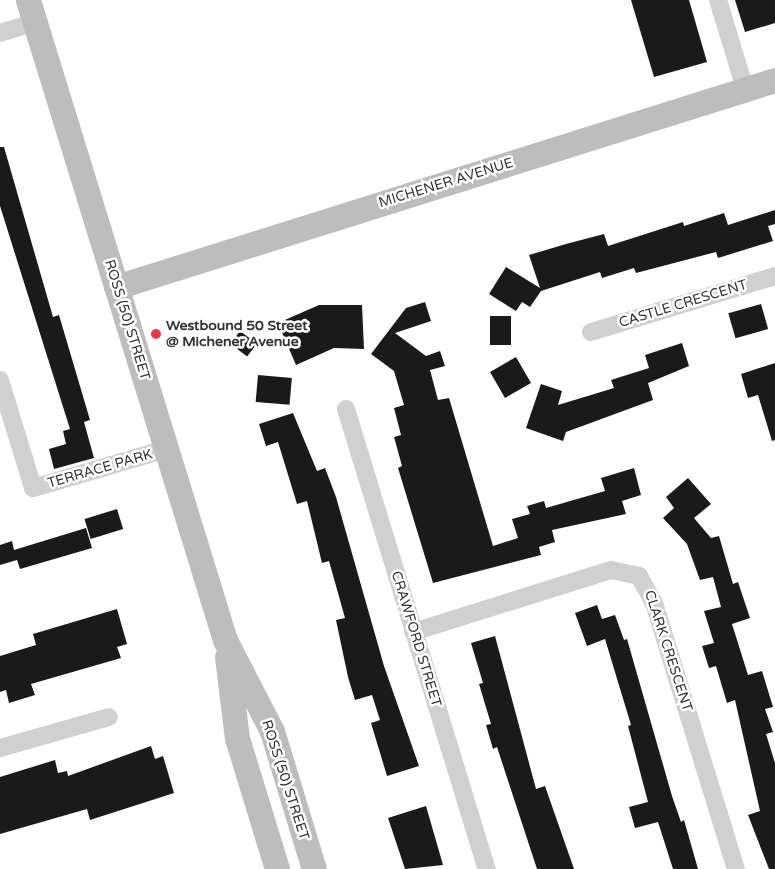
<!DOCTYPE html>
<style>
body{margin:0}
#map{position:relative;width:775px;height:869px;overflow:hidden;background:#fff;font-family:"Varela Round",sans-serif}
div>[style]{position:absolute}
.building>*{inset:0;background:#1a1a1a;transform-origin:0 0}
.street>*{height:18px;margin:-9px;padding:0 9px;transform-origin:9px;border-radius:9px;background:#d0d0d0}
.secondary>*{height:25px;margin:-12.5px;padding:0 12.5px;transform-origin:12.5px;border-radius:12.5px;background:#bdbdbd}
.dots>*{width:14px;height:14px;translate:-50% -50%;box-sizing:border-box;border:2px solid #fff;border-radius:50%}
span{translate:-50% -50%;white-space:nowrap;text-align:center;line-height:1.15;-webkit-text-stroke:5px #fff;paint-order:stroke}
.street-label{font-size:14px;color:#333}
.poi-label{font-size:14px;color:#333;font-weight:700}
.left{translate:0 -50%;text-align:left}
</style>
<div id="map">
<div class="building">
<div style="clip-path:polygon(631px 0,689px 0,707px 62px,654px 77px)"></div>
<div style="clip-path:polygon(735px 0,775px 0,775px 23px,745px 32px)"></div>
<div style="clip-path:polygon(0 147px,4px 147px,53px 317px,59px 315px,90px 420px,84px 422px,94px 458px,54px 469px,49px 449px,66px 444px,63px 431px,70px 429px,0 206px)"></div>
<div style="clip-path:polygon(775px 210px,775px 224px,768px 226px,773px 241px,718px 258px,716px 252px,636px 273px,634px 268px,602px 278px,600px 272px,541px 291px,530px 307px,522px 302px,516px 311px,489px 294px,506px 267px,540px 288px,529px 255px,566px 244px,604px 234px,608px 246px,683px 222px,684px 226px,724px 213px,728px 225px)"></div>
<div style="clip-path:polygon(425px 302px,431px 321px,395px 333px,426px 356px,440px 351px,445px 366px,430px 370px,438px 400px,449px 398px,493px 546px,518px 538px,512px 519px,530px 514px,527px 506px,544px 501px,546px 508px,605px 491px,601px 478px,634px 468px,641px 495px,622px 501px,626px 514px,552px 530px,555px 542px,539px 547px,541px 555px,433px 583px,398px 468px,402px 466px,394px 437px,401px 435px,394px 408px,404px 405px,394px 371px,371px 354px,406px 308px)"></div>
<div style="left:761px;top:304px;width:26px;height:34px;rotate:74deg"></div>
<div style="clip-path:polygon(319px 305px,362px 305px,364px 349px,334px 348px,296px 365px,278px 323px)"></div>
<div style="left:490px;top:316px;width:21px;height:29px"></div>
<div style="left:240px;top:331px;width:21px;height:16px;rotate:37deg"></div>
<div style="clip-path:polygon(682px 343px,689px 366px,648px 383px,653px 400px,566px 432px,563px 441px,526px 428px,541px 384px,562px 391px,558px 405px,614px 388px,611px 380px,649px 368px,645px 355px)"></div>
<div style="left:516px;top:357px;width:30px;height:30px;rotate:60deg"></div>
<div style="clip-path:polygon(775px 363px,775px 440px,772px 441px,758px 395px,748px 398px,741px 374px)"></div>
<div style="left:258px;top:375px;width:34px;height:27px;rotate:5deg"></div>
<div style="clip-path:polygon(293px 413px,317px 471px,325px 468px,336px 497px,384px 666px,419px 766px,387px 776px,371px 723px,380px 720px,372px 695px,355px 700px,348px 677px,336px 620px,345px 618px,329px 561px,322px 563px,307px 501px,297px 504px,278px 442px,266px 446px,259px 424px)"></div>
<div style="clip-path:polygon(688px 478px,711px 504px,694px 518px,711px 538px,719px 536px,733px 584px,738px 582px,750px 618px,732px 624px,748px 675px,762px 671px,773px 707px,765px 709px,773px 732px,766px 734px,775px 763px,775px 869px,769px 869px,748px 815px,760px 811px,735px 700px,727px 703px,716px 666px,709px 668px,702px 646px,714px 643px,704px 611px,721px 607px,713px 577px,700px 580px,687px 544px,663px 518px,674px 508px,666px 497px)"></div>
<div style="left:117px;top:509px;width:21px;height:34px;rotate:73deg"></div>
<div style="clip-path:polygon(86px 528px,92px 548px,20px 569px,17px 560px,0 565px,0 545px,12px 541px,14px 550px)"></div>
<div style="clip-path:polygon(597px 605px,602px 619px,615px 615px,624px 640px,627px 639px,672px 796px,681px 822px,684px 820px,698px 869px,673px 869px,658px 822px,635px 828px,629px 807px,648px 802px,628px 726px,631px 725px,605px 639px,587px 646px,575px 613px)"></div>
<div style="clip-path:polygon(117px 609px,127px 644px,117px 647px,121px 658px,31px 684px,35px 695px,9px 703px,6px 690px,0 692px,0 656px,36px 645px,33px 634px)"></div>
<div style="clip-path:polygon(495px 636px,536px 789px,545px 786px,574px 869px,537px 869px,497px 747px,493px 749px,486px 725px,491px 724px,479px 684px,483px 683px,471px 643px)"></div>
<div style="clip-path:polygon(151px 746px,155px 759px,163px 756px,174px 793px,90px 820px,87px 809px,0 834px,0 777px,55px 760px,58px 773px,67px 771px,68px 776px)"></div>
<div style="clip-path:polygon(426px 806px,443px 865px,405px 869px,388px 818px)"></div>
</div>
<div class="street">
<div style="left:718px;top:0;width:93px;rotate:73.1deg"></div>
<div style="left:0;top:33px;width:37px;rotate:-17deg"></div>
<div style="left:591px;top:332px;width:192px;rotate:-16.9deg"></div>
<div style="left:0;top:380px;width:113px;rotate:73deg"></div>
<div style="left:33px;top:488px;width:139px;rotate:-16.3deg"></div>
<div style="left:346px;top:409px;width:481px;rotate:73deg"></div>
<div style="left:413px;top:632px;width:207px;rotate:-17.4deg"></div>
<div style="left:611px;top:570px;width:29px;rotate:12deg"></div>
<div style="left:639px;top:576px;width:31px;rotate:61deg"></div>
<div style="left:654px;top:603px;width:278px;rotate:72.9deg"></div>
<div style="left:0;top:748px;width:113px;rotate:-15.9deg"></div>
</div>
<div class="secondary">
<div style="left:28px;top:0;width:670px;rotate:72.89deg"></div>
<div style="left:225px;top:640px;width:102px;rotate:62.7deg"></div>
<div style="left:272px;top:731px;width:144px;rotate:73.1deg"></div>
<div style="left:116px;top:287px;width:691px;rotate:-17.44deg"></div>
<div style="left:227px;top:657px;width:82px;rotate:83deg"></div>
<div style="left:237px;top:738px;width:137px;rotate:73deg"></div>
</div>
<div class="dots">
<div style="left:156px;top:334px;background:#e63946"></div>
</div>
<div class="street-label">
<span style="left:446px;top:183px;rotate:-17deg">MICHENER AVENUE</span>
<span style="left:683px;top:304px;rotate:-17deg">CASTLE CRESCENT</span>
<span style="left:127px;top:320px;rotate:73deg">ROSS (50) STREET</span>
<span style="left:100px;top:469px;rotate:-16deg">TERRACE PARK</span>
<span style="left:416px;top:639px;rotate:73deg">CRAWFORD STREET</span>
<span style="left:668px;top:651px;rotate:72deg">CLARK CRESCENT</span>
<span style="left:285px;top:780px;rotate:72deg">ROSS (50) STREET</span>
</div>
<div class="poi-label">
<span class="left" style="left:166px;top:334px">Westbound 50 Street<br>@ Michener Avenue</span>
</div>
</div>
